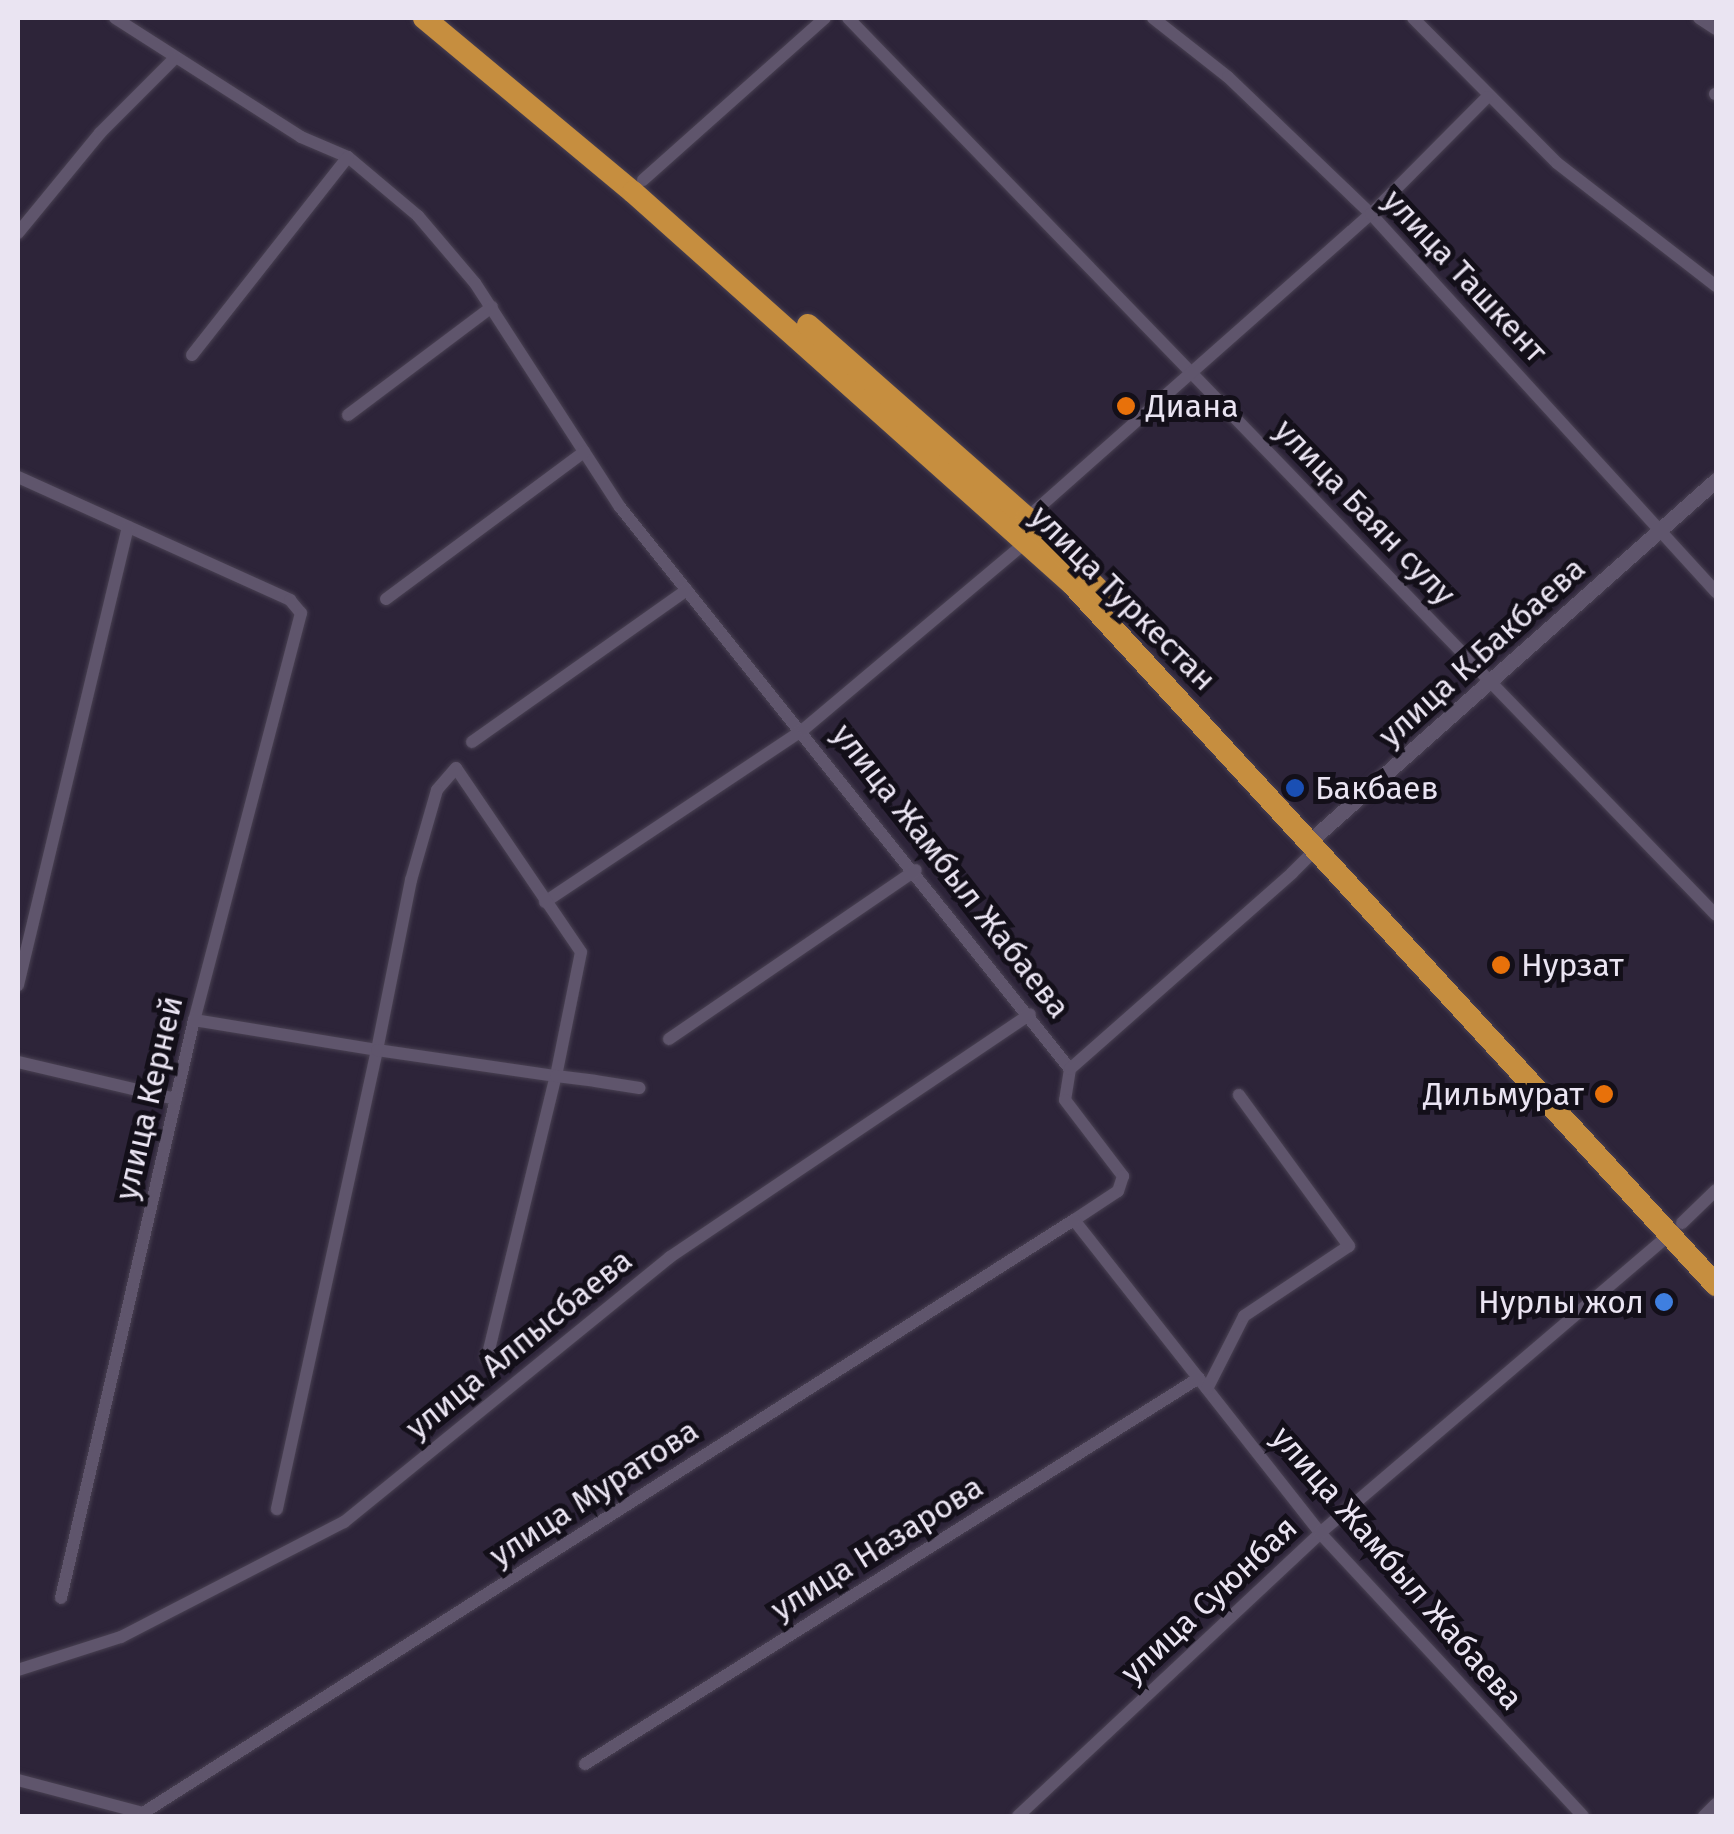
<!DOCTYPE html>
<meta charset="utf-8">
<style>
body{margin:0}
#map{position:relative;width:1734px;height:1834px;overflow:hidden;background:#2d2439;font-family:"Fira Sans",sans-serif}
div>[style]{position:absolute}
.roads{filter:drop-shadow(0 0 2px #494152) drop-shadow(0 0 2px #494152)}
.minor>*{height:12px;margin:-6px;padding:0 6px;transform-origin:6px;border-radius:6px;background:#5f556c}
.tertiary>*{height:15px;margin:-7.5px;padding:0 7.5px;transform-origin:7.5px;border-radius:7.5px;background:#5f556c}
.trunk>*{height:22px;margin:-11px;padding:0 11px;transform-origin:11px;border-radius:11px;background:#c68e3f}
.dots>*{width:28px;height:28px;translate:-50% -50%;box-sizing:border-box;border:5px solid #130f19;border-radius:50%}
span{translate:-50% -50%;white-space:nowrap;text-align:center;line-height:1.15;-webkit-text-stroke:10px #130f19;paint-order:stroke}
.street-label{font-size:32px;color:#eae4f2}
.poi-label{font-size:32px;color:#eae4f2}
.left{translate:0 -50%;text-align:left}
.right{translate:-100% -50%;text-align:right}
.frame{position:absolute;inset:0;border:20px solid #eae4f2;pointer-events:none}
</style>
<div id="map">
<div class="roads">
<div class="minor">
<div style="left:115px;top:18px;width:221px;rotate:32.6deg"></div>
<div style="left:301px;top:137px;width:51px;rotate:23.1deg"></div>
<div style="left:348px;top:157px;width:92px;rotate:40.1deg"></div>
<div style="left:418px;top:216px;width:88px;rotate:49.6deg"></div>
<div style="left:475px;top:283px;width:267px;rotate:57.1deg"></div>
<div style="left:620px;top:507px;width:720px;rotate:51.32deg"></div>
<div style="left:1070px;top:1069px;width:31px;rotate:99deg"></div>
<div style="left:1065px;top:1100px;width:96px;rotate:52.7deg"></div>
<div style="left:1123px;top:1176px;width:16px;rotate:108deg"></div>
<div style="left:1118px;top:1191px;width:53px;rotate:146.6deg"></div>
<div style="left:1074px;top:1220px;width:398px;rotate:51.8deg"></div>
<div style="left:1320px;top:1533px;width:386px;rotate:47.1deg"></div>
<div style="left:848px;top:18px;width:1248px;rotate:45.94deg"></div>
<div style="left:1153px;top:18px;width:95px;rotate:38.2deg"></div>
<div style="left:1228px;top:77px;width:198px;rotate:43.8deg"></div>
<div style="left:1371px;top:214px;width:512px;rotate:47.61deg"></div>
<div style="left:1413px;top:18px;width:204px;rotate:45.2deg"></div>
<div style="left:1557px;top:163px;width:201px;rotate:37.7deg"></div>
<div style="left:1699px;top:18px;width:20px;rotate:33deg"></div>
<div style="left:1715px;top:94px;width:1px"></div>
<div style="left:643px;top:180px;width:244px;rotate:-41.7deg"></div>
<div style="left:18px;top:233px;width:129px;rotate:-50.6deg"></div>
<div style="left:100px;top:133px;width:106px;rotate:-45deg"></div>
<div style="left:192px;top:355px;width:252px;rotate:-51.8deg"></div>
<div style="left:348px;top:415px;width:180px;rotate:-36.9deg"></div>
<div style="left:18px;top:477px;width:299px;rotate:24.3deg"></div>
<div style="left:290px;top:600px;width:17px;rotate:50deg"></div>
<div style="left:301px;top:613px;width:421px;rotate:104.7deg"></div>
<div style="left:194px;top:1020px;width:593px;rotate:102.96deg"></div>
<div style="left:1027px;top:518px;width:459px;rotate:-41.5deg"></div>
<div style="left:1371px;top:214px;width:165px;rotate:-45.2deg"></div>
<div style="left:386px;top:599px;width:247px;rotate:-36.6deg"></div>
<div style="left:472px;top:742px;width:263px;rotate:-35.3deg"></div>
<div style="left:545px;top:902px;width:311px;rotate:-33.7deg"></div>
<div style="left:804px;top:729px;width:289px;rotate:-40.1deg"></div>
<div style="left:18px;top:985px;width:471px;rotate:-76.5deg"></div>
<div style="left:194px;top:1020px;width:185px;rotate:9.3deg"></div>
<div style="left:377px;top:1050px;width:470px;rotate:102.3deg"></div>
<div style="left:669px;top:1039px;width:299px;rotate:-34.4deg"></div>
<div style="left:18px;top:1062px;width:162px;rotate:13.2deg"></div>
<div style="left:1070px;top:1069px;width:296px;rotate:-41.4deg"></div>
<div style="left:1292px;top:873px;width:27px;rotate:-45deg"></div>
<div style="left:1311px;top:854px;width:12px;rotate:-90deg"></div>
<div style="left:1682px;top:1223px;width:47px;rotate:-44.1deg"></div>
<div style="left:487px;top:1358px;width:290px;rotate:-76.3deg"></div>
<div style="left:556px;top:1076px;width:126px;rotate:-78.6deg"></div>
<div style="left:581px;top:952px;width:222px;rotate:-124.2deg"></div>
<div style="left:456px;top:768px;width:29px;rotate:131deg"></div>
<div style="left:437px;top:790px;width:94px;rotate:106.1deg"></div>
<div style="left:411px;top:880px;width:173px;rotate:101.3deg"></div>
<div style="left:377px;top:1050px;width:181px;rotate:8.3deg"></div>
<div style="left:556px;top:1076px;width:39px;rotate:7deg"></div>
<div style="left:595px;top:1081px;width:45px;rotate:9deg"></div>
<div style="left:1207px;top:1389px;width:82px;rotate:-63.1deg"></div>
<div style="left:1244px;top:1316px;width:126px;rotate:-33.7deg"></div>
<div style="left:1349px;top:1246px;width:187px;rotate:-126.1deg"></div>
<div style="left:18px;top:1670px;width:108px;rotate:-17.8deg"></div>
<div style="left:121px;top:1637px;width:251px;rotate:-27.3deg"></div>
<div style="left:344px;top:1522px;width:420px;rotate:-39.1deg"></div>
<div style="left:670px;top:1257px;width:434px;rotate:-34deg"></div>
<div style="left:585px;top:1764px;width:725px;rotate:-32.16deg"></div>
<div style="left:18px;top:1780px;width:133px;rotate:14.8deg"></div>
<div style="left:143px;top:1813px;width:1104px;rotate:-32.5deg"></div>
<div style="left:1018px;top:1816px;width:414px;rotate:-43.1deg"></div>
<div style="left:1320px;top:1533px;width:460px;rotate:-40.5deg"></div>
<div style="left:1704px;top:1816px;width:17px;rotate:-45deg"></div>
</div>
<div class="tertiary">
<div style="left:1311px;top:840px;width:542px;rotate:-41.63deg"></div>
</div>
<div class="trunk">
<div style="left:424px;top:18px;width:272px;rotate:39.8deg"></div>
<div style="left:633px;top:192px;width:589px;rotate:41.76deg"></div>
<div style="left:1072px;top:584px;width:952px;rotate:47.43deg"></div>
<div style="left:808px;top:325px;width:292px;rotate:41.4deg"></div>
<div style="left:1027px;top:518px;width:106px;rotate:45deg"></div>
</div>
</div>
<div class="dots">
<div style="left:1126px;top:406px;background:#e8710a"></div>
<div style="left:1295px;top:788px;background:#1a4fb4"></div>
<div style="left:1501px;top:965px;background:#e8710a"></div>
<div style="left:1604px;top:1094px;background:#e8710a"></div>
<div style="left:1664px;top:1302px;background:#3f7fe0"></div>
</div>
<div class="street-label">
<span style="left:1465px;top:276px;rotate:47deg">улица Ташкент</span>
<span style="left:1365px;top:512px;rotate:46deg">улица Баян сулу</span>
<span style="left:1123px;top:598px;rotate:45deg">улица Туркестан</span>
<span style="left:1482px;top:652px;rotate:-42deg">улица К.Бакбаева</span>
<span style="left:951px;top:871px;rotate:52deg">улица Жамбыл Жабаева</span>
<span style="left:149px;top:1098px;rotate:-77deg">улица Керней</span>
<span style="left:519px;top:1344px;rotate:-39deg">улица Алпысбаева</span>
<span style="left:594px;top:1493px;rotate:-33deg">улица Муратова</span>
<span style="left:877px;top:1548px;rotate:-32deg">улица Назарова</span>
<span style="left:1397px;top:1568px;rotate:49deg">улица Жамбыл Жабаева</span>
<span style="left:1209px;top:1600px;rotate:-43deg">улица Суюнбая</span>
</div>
<div class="poi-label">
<span class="left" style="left:1146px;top:406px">Диана</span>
<span class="left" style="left:1315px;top:788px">Бакбаев</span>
<span class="left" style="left:1521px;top:965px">Нурзат</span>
<span class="right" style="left:1584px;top:1094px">Дильмурат</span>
<span class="right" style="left:1644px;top:1302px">Нурлы жол</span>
</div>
<div class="frame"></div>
</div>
